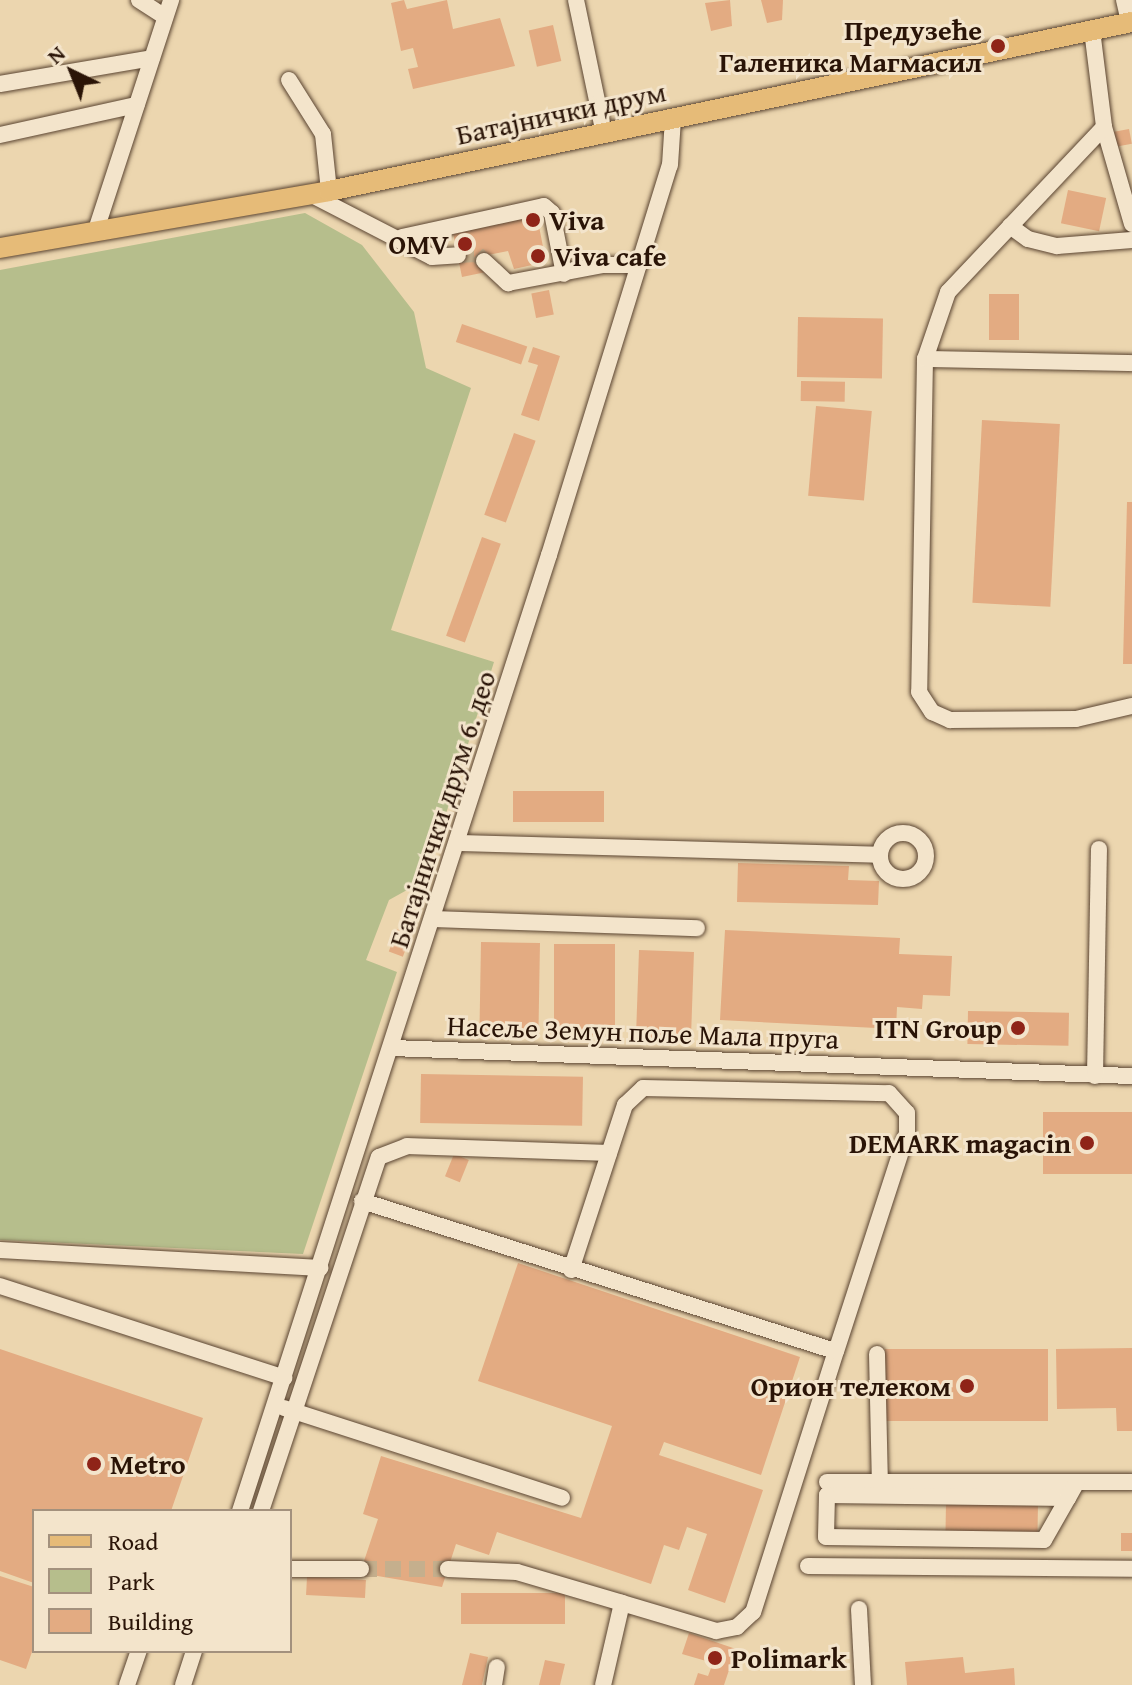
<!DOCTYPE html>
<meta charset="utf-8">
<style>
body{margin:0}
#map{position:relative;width:1132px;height:1685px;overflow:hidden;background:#ecd6af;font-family:"Gentium Book Plus",serif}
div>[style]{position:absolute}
.green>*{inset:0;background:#b6be8c}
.building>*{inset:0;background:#e3ab82;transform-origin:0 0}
.minor-tunnel>*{height:16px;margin-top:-8px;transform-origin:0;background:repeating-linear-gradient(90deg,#c5af8d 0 16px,transparent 0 24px)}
.roads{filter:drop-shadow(0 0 2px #5a4431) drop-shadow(0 0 2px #5a4431)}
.minor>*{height:16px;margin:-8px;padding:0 8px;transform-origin:8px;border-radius:8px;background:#f3e4cb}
.minor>.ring{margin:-8px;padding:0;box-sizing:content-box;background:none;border:16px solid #f3e4cb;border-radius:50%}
.major>*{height:20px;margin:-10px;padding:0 10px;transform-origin:10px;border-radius:10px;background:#e6bb78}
.dots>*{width:22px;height:22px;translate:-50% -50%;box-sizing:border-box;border:4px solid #f3e4cb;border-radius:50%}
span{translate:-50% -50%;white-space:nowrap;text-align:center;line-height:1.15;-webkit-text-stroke:6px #f3e4cb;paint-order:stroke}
.poi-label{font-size:28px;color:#2a1407;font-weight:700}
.right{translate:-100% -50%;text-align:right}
.left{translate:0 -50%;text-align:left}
.street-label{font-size:28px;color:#2a1407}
.legend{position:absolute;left:32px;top:1509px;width:260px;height:144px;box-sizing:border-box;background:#f3e4cb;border:2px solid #a3917d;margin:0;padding:10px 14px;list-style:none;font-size:24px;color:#2a1407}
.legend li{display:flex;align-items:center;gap:16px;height:40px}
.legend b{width:40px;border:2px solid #a3917d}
.north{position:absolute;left:32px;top:32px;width:80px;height:80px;-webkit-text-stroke:6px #f3e4cb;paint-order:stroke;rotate:317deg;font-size:22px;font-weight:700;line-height:32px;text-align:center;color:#2a1407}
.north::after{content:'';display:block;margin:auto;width:28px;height:36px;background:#2a1407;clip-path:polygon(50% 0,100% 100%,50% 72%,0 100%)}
</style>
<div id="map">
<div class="green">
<div style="clip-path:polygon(305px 213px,362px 245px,414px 312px,426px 368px,471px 388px,391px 630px,494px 662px,425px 880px,389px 900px,366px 960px,397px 972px,303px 1254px,0 1240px,0 270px)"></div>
</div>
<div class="building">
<div style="clip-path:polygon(404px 0,407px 9px,447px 0,453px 29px,500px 18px,515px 66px,413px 89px,408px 69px,418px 67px,413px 48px,401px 51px,391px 3px)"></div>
<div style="clip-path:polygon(730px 0,732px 26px,711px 31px,705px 3px)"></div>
<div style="clip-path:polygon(761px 0,783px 0,782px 20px,767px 23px)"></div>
<div style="left:553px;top:25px;width:37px;height:25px;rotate:77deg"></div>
<div style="left:1129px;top:129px;width:15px;height:15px;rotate:79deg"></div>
<div style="left:1068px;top:190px;width:39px;height:34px;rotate:12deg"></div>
<div style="clip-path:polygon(536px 211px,546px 262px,514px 269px,508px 251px,483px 256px,486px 272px,462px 277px,452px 228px)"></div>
<div style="left:549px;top:290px;width:25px;height:18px;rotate:79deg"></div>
<div style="left:989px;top:294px;width:30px;height:46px"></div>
<div style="left:798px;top:317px;width:85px;height:60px;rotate:1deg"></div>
<div style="left:462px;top:324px;width:69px;height:19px;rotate:19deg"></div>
<div style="clip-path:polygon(533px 347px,560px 356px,539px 421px,521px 415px,538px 365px,528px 362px)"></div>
<div style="left:801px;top:381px;width:44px;height:20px;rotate:1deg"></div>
<div style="left:816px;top:406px;width:56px;height:90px;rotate:5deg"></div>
<div style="left:982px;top:420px;width:78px;height:183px;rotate:3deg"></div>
<div style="left:514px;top:433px;width:23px;height:87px;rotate:20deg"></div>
<div style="clip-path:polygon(1127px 502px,1132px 502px,1132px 664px,1123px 664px)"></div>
<div style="left:482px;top:537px;width:20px;height:105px;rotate:20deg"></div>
<div style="left:604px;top:791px;width:31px;height:91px;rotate:90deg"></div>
<div style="clip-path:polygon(738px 863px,849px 866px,848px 880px,879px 881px,878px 905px,737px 902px)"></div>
<div style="left:397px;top:929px;width:15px;height:24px;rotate:20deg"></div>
<div style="clip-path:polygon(725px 930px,900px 938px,899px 954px,952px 956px,950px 996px,923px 995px,922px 1009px,897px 1007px,896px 1029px,720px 1020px)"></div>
<div style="left:481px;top:942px;width:59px;height:88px;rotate:1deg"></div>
<div style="left:554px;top:944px;width:61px;height:91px"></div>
<div style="left:639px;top:950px;width:55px;height:91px;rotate:2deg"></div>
<div style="left:968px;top:1011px;width:101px;height:33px;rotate:1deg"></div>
<div style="left:421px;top:1074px;width:162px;height:49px;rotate:1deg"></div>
<div style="left:1043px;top:1112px;width:89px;height:62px"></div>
<div style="left:454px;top:1154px;width:16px;height:24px;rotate:22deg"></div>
<div style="clip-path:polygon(518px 1263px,800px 1357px,761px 1475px,664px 1442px,659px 1455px,763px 1490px,725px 1603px,688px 1590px,707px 1534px,687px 1527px,679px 1550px,664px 1545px,651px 1584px,497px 1532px,489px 1555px,456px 1544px,442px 1587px,360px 1573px,378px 1519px,363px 1514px,381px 1456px,581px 1518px,612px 1426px,478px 1381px)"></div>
<div style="clip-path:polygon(1132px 1348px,1132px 1431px,1117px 1431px,1116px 1408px,1057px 1409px,1056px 1349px)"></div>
<div style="clip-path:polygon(0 1349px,203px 1418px,171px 1511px,34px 1511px,34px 1583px,0 1571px)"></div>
<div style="left:1048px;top:1349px;width:72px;height:163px;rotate:90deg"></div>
<div style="left:946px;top:1503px;width:92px;height:28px;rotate:1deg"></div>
<div style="left:1121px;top:1533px;width:11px;height:18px"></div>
<div style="clip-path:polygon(0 1576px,34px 1587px,34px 1646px,26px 1669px,0 1660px)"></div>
<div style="left:307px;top:1577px;width:59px;height:18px;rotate:3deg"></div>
<div style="left:565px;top:1593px;width:31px;height:104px;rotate:90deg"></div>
<div style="clip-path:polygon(689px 1633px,736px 1649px,724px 1685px,694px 1685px,698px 1673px,708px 1676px,713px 1663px,682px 1654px)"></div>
<div style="clip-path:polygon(470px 1653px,488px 1657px,482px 1685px,462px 1685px)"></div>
<div style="clip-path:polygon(963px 1657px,965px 1673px,1014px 1668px,1015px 1685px,907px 1685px,905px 1662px)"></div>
<div style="clip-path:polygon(545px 1660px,565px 1664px,560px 1685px,539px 1685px)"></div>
</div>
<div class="minor-tunnel">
<div style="left:458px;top:255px;width:19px;rotate:-3deg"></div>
<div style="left:477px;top:254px;width:10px;rotate:45deg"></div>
<div style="left:361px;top:1569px;width:87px"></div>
</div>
<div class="roads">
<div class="minor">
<div style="left:139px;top:0;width:31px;rotate:33deg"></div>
<div style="left:576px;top:0;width:137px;rotate:78.2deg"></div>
<div style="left:1124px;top:0;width:23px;rotate:77deg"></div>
<div style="left:1092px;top:30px;width:98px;rotate:82.9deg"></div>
<div style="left:1104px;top:127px;width:101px;rotate:73.9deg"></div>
<div style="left:289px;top:80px;width:64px;rotate:57.8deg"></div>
<div style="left:323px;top:134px;width:57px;rotate:84deg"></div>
<div style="left:0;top:84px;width:154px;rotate:-9.7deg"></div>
<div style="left:1104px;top:127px;width:227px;rotate:133.4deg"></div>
<div style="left:948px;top:292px;width:71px;rotate:108.9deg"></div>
<div style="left:925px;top:359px;width:333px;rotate:91deg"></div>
<div style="left:919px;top:692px;width:24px;rotate:57deg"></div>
<div style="left:932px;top:712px;width:20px;rotate:24deg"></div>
<div style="left:950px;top:720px;width:126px;rotate:-0.5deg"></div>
<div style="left:1076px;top:719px;width:57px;rotate:-13.1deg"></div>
<div style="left:0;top:135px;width:140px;rotate:-12.4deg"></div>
<div style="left:310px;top:194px;width:137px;rotate:27.3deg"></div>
<div style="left:432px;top:257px;width:26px;rotate:-4deg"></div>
<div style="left:1010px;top:226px;width:22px;rotate:36deg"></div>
<div style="left:1028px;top:239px;width:30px;rotate:14deg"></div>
<div style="left:1057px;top:246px;width:75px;rotate:-4.6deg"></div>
<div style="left:95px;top:233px;width:245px;rotate:-71.9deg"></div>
<div style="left:402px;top:237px;width:145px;rotate:-12.3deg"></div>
<div style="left:544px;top:206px;width:11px;rotate:41deg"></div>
<div style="left:552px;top:213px;width:62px;rotate:78.9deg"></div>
<div style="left:484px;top:261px;width:33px;rotate:43deg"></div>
<div style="left:508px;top:283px;width:97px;rotate:-10.7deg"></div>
<div style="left:603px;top:265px;width:36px"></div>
<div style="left:925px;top:359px;width:207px;rotate:1.1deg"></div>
<div class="ring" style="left:880px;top:833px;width:30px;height:30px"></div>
<div style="left:459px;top:843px;width:421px;rotate:1.6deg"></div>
<div style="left:434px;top:919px;width:263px;rotate:2deg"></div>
<div style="left:392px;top:1048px;width:741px;rotate:2.17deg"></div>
<div style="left:1095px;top:1076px;width:227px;rotate:-89deg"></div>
<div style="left:362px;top:1201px;width:497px;rotate:17.6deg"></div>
<div style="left:836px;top:1351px;width:274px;rotate:107.6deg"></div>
<div style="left:753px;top:1612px;width:22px;rotate:137deg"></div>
<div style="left:737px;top:1627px;width:21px;rotate:169deg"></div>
<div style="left:716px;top:1631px;width:98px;rotate:-163.4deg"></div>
<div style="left:0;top:1250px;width:321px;rotate:3.2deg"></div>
<div style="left:571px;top:1270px;width:174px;rotate:-71.9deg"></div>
<div style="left:625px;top:1105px;width:25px;rotate:-43deg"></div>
<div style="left:643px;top:1088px;width:246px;rotate:1.2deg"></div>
<div style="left:889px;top:1093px;width:27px;rotate:48deg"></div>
<div style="left:907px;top:1113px;width:20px;rotate:90deg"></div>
<div style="left:907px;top:1133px;width:229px;rotate:108deg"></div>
<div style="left:0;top:1286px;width:299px;rotate:17.9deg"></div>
<div style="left:877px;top:1354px;width:128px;rotate:88.7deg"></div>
<div style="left:284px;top:1408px;width:292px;rotate:17.9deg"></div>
<div style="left:827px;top:1482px;width:305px"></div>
<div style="left:1068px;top:1498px;width:241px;rotate:-179.3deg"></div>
<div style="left:827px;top:1495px;width:42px;rotate:91.4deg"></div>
<div style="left:826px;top:1537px;width:218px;rotate:0.8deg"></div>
<div style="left:1044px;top:1540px;width:48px;rotate:-60.3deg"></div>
<div style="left:1068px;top:1498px;width:18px;rotate:-61deg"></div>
<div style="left:240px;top:1511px;width:1005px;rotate:-72.09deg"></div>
<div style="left:549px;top:555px;width:408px;rotate:-72.8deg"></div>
<div style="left:670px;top:165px;width:47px;rotate:-86.3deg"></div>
<div style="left:261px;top:1511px;width:373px;rotate:-71.6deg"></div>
<div style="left:379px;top:1157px;width:30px;rotate:-21deg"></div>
<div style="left:407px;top:1146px;width:202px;rotate:2deg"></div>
<div style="left:808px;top:1566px;width:324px;rotate:0.5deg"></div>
<div style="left:290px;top:1569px;width:71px"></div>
<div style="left:448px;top:1569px;width:69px;rotate:2.5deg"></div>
<div style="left:517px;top:1572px;width:109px;rotate:16.4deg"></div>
<div style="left:622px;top:1603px;width:84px;rotate:103deg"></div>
<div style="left:859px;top:1609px;width:76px;rotate:87deg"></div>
<div style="left:127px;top:1685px;width:36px;rotate:-71deg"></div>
<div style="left:183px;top:1685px;width:36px;rotate:-72deg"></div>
<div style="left:494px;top:1685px;width:18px;rotate:-81deg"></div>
</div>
<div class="major">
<div style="left:0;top:248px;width:334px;rotate:-9.8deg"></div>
<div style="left:329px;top:191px;width:821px;rotate:-11.89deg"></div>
</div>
</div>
<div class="dots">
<div style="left:998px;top:46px;background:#8f2418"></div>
<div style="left:533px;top:220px;background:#8f2418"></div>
<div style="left:465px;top:244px;background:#8f2418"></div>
<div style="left:538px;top:256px;background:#8f2418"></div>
<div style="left:1018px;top:1028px;background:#8f2418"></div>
<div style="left:1087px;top:1143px;background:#8f2418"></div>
<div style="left:967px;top:1386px;background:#8f2418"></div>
<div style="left:94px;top:1464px;background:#8f2418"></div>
<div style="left:715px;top:1658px;background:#8f2418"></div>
</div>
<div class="poi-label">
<span class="right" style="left:982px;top:46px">Предузеће<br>Галеника Магмасил</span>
<span class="left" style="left:549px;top:220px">Viva</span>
<span class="right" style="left:449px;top:244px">OMV</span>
<span class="left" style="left:554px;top:256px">Viva cafe</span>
<span class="right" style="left:1002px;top:1028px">ITN Group</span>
<span class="right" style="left:1071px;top:1143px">DEMARK magacin</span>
<span class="right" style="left:951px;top:1386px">Орион телеком</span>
<span class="left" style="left:110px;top:1464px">Metro</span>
<span class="left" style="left:731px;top:1658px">Polimark</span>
</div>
<div class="street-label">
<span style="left:561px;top:113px;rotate:-12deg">Батајнички друм</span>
<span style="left:442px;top:809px;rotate:-72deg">Батајнички друм 6. део</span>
<span style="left:643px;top:1032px;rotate:2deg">Насеље Земун поље Мала пруга</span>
</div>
<ul class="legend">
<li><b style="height:10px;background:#e6bb78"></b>Road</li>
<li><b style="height:22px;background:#b6be8c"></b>Park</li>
<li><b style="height:22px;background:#e3ab82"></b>Building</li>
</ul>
<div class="north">N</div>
</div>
